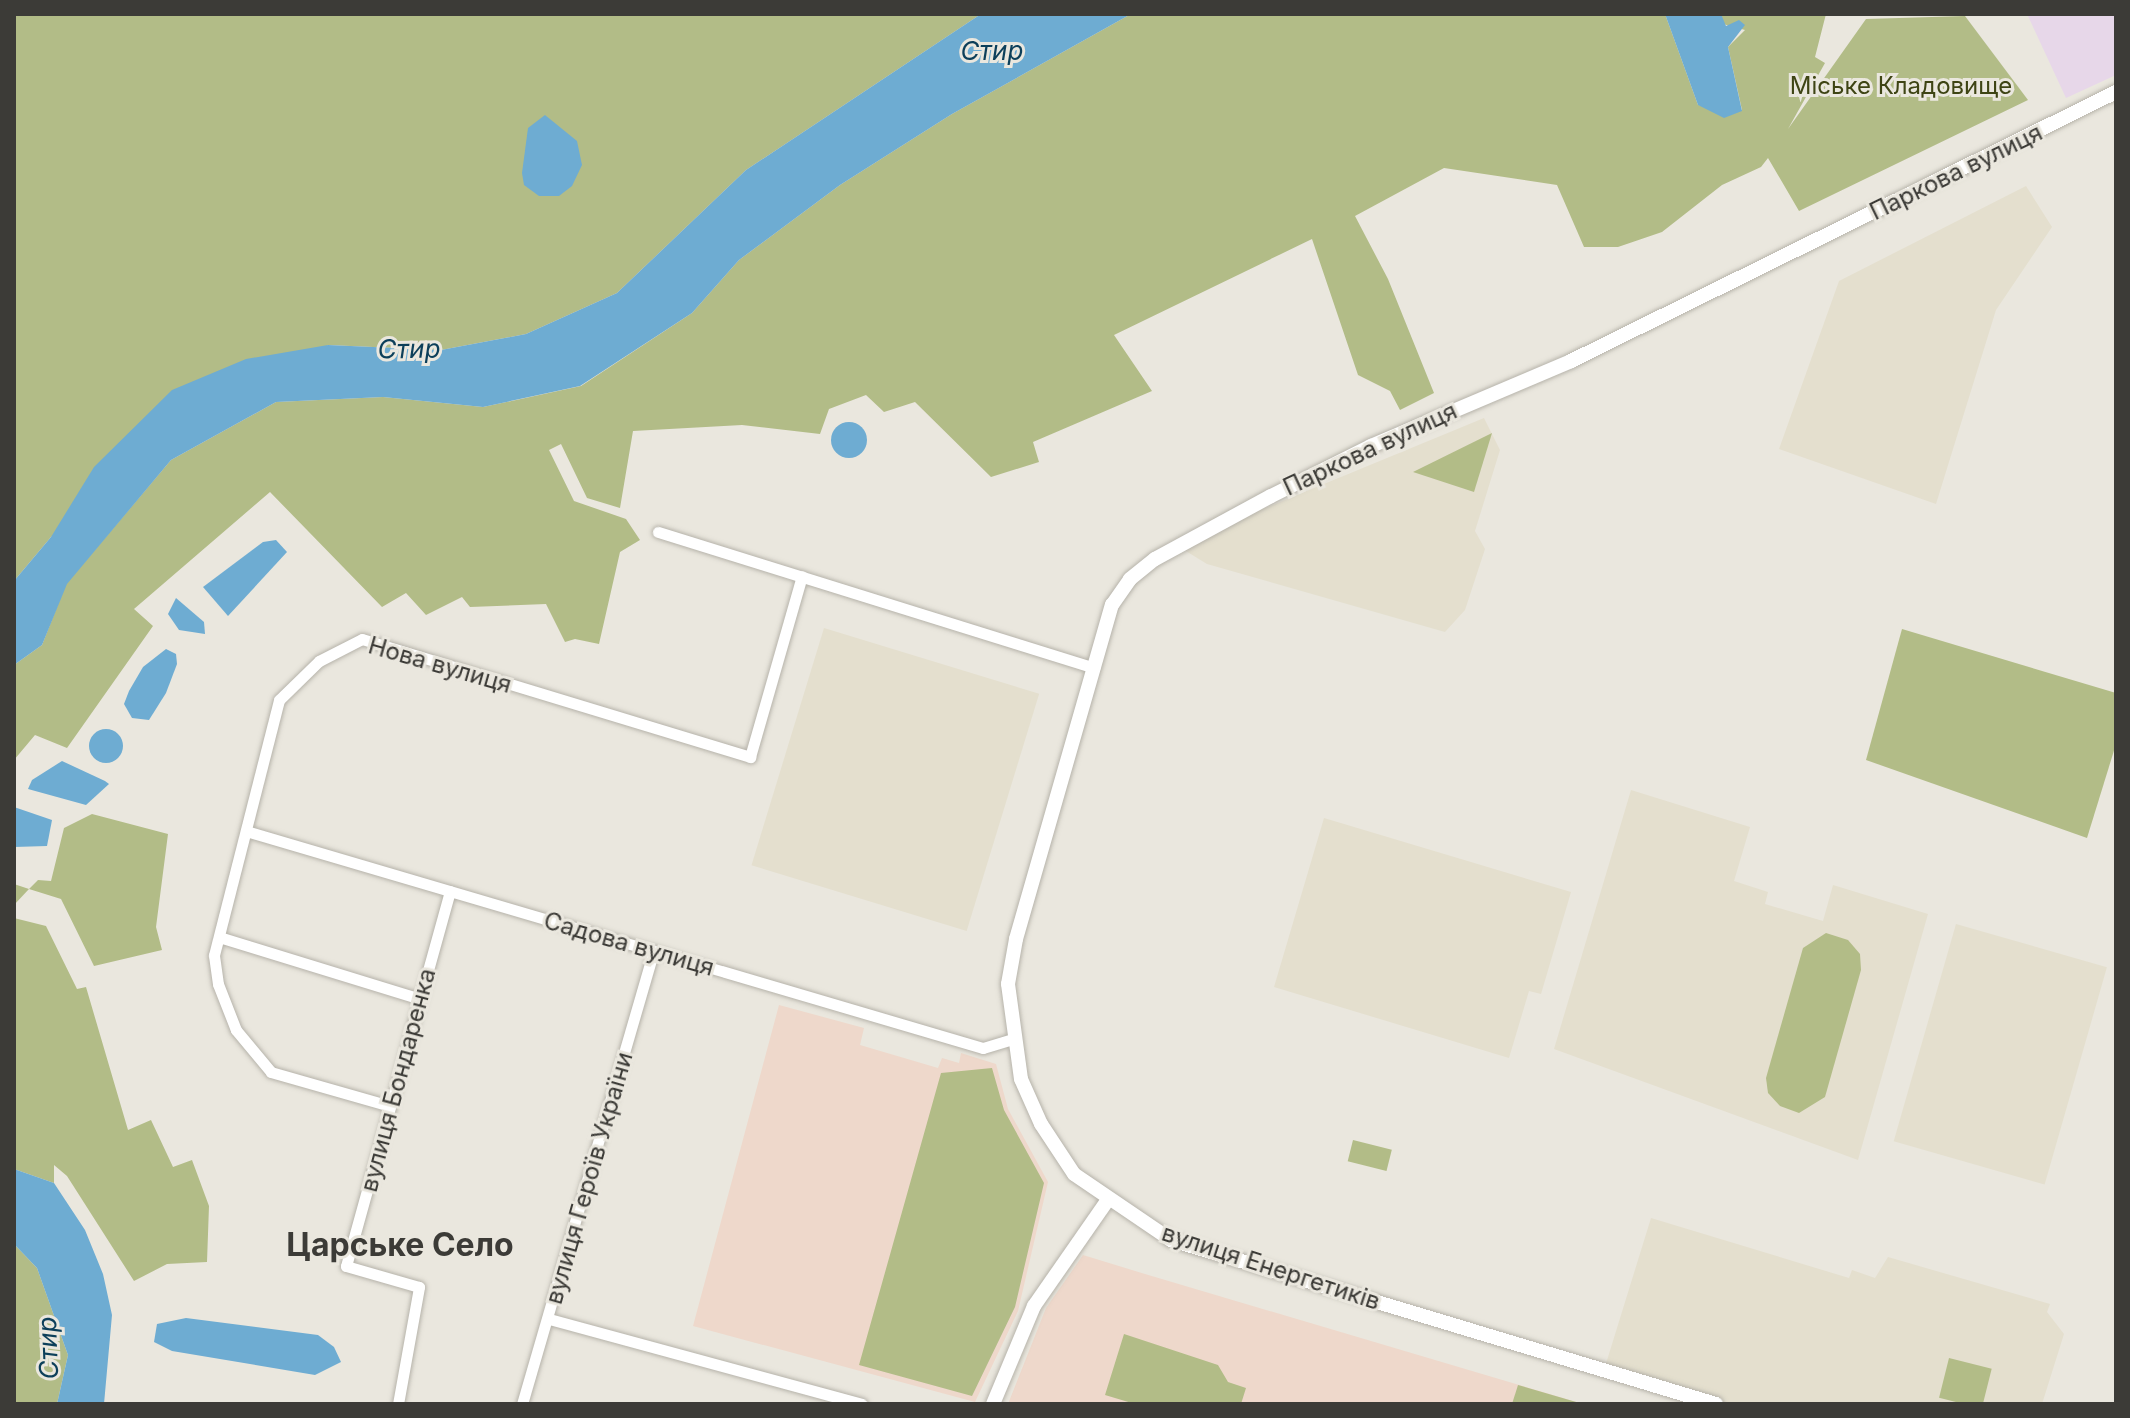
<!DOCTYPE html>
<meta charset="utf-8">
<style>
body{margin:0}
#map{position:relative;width:2130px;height:1418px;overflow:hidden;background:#eae7de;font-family:Inter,sans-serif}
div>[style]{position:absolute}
.built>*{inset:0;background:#e4dfce;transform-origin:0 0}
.industrial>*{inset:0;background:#e7d7e9}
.medical>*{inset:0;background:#eed8cb}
.green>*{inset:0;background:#b2bc87;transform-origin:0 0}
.water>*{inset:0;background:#6eacd2}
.round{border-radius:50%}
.roads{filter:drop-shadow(0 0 2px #b6b3aa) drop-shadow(0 0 2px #b6b3aa)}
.minor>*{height:11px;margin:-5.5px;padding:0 5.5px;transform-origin:5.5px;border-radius:5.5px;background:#fff}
.tertiary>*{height:14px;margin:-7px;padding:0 7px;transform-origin:7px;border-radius:7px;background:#fff}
span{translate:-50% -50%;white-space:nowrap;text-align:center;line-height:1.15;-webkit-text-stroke:6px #eae7de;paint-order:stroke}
.park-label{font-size:24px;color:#3e4414}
.street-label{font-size:24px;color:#3c3b37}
.water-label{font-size:26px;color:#0c3f5a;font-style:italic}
.district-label{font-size:32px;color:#3c3b37;font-weight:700}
.frame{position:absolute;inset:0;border:16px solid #3c3b37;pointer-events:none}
</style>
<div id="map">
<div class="built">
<div style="clip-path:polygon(2026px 186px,2052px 227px,1996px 310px,1936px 504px,1779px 449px,1839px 281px)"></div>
<div style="clip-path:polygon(1484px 418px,1500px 450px,1475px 531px,1485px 549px,1465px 610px,1445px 632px,1207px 564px,1176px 545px)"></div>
<div style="left:824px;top:628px;width:225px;height:248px;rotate:17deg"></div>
<div style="clip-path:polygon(1631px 790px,1750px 827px,1734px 881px,1768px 892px,1765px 904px,1823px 921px,1833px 885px,1928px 914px,1858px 1160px,1554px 1049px)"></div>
<div style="clip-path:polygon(1324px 818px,1571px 892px,1541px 994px,1529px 991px,1509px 1058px,1274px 987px)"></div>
<div style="left:1956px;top:924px;width:157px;height:226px;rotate:16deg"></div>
<div style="clip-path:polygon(1651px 1218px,1849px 1278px,1852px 1270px,1875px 1278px,1888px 1257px,2050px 1304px,2047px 1312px,2064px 1334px,2042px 1404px,1716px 1404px,1604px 1370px)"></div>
</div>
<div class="industrial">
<div style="clip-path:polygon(2027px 14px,2116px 14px,2116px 75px,2066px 98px)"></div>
</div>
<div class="medical">
<div style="clip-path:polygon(779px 1005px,864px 1028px,860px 1045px,938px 1068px,942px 1058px,959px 1063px,961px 1053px,996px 1064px,1008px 1109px,1048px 1182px,1018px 1311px,975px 1402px,693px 1326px)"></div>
<div style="clip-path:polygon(1083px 1255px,1145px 1274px,1583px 1404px,1008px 1404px,1046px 1308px)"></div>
</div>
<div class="green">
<div style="clip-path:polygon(14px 14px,981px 14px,746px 170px,617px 293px,526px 334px,441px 350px,328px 345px,51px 537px,14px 581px)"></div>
<div style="clip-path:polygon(1131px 14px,1665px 14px,1698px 105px,1742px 110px,1728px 47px,1745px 30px,1723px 24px,1721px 14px,1826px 14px,1815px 57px,1825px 63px,1788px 129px,1866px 19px,1965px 16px,2028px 100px,1799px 211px,1768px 158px,1761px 167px,1722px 185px,1662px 232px,1618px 247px,1584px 247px,1557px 185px,1444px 168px,1355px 216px,1388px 279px,1434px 393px,1400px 410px,1390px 391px,1358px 375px,1312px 239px,1114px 335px,1152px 391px,1033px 442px,1039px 462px,991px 477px,915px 402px,884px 412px,866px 395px,829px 409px,820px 434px,742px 425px,633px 431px,620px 508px,587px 498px,561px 444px,549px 450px,574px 501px,626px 519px,640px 540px,620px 552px,599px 644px,575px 639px,565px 642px,546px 604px,470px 607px,462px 597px,426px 615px,406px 593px,382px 607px,270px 492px,134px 609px,153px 626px,67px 748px,35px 735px,14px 760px,14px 665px,42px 645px,66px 584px,171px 460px,276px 402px,383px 397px,483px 407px,581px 386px,692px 313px,739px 260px,840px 185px,952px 114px)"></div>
<div style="clip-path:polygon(1492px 433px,1474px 492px,1413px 472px)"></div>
<div style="clip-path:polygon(1902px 629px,2116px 693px,2116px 744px,2087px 838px,1866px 760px)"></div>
<div style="clip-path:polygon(92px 814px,168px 834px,156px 927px,162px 950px,94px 966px,61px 899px,29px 889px,14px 905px,14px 884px,29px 889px,38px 880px,51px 881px,64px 828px)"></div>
<div style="clip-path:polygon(14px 918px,46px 926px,77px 989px,86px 987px,128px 1130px,151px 1120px,173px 1167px,192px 1160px,209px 1206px,207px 1262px,167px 1264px,134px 1281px,67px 1176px,54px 1165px,54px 1183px,14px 1169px)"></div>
<div style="clip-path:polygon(1826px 933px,1848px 940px,1860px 954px,1861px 970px,1825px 1097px,1799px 1113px,1780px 1106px,1768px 1093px,1766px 1078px,1803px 948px)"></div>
<div style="clip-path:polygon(992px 1068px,1004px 1110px,1044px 1183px,1015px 1307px,972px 1396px,859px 1365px,941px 1073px)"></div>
<div style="left:1353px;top:1140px;width:40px;height:22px;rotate:14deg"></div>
<div style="clip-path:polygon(14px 1244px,37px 1268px,68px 1355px,57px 1404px,14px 1404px)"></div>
<div style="clip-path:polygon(1124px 1334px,1218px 1365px,1228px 1382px,1246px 1388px,1241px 1404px,1135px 1404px,1105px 1395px)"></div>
<div style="left:1949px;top:1358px;width:44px;height:41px;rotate:14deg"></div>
<div style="clip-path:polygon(1518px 1385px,1583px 1404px,1512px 1404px)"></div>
</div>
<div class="water">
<div style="clip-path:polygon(981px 14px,1131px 14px,952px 114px,840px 185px,739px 260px,692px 313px,580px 386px,483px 407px,383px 397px,276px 402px,171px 460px,67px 584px,42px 645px,14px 665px,14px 581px,51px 537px,94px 467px,172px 390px,246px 359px,328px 345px,441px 350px,526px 334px,617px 293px,746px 170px)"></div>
<div style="clip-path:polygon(1665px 14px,1721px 14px,1726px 26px,1739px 20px,1745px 25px,1728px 47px,1742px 111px,1724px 118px,1698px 105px)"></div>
<div style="clip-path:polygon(545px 115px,577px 141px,582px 165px,572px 186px,559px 196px,539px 196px,524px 185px,522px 173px,528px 128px)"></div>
<div class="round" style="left:831px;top:422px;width:36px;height:36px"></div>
<div style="clip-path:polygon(276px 540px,287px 552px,228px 616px,203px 587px,263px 542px)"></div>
<div style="clip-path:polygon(176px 598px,204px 622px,205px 634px,179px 630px,168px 614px)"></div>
<div style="clip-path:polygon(166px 649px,176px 654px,177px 664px,166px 693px,149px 720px,132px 718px,124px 704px,129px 691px,143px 667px)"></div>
<div class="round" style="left:89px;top:729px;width:34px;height:34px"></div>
<div style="clip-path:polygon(62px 761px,105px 781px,109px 784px,86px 805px,28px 789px,32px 780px)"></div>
<div style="clip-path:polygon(14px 807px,52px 820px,47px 846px,14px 847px)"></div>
<div style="clip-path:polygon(14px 1169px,54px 1183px,85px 1230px,103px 1274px,112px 1315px,104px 1404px,57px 1404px,68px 1355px,37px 1268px,14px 1244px)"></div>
<div style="clip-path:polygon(186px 1318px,318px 1335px,334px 1347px,341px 1362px,315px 1375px,172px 1351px,154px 1342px,157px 1324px)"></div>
</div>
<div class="roads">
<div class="minor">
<div style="left:658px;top:532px;width:457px;rotate:17.3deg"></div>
<div style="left:246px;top:831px;width:768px;rotate:16.41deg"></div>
<div style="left:983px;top:1048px;width:31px;rotate:-17deg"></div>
<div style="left:219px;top:937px;width:210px;rotate:17.1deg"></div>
<div style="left:390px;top:1106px;width:124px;rotate:-164.1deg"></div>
<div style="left:271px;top:1072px;width:55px;rotate:-129.8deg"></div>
<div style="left:236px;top:1030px;width:49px;rotate:-111.4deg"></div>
<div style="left:218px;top:984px;width:29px;rotate:-98deg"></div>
<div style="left:214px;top:955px;width:263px;rotate:-75.7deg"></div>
<div style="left:279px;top:700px;width:56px;rotate:-44.3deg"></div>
<div style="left:319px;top:661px;width:48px;rotate:-27.1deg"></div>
<div style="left:362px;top:639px;width:406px;rotate:16.9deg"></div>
<div style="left:750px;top:757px;width:188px;rotate:-74deg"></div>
<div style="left:549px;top:1319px;width:324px;rotate:15.2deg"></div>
<div style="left:398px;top:1404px;width:119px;rotate:-79.8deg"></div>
<div style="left:419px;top:1287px;width:76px;rotate:-164deg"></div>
<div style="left:346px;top:1266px;width:389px;rotate:-74.5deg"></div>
<div style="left:522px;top:1404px;width:472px;rotate:-73.8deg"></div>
</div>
<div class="tertiary">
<div style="left:993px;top:1404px;width:106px;rotate:-67.3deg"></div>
<div style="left:1034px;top:1306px;width:128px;rotate:-55.2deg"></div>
<div style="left:1716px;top:1404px;width:569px;rotate:-163.25deg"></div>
<div style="left:1171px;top:1240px;width:117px;rotate:-145.8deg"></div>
<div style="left:1074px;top:1174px;width:60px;rotate:-123.4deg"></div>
<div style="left:1041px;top:1124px;width:49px;rotate:-114deg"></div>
<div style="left:1021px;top:1079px;width:96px;rotate:-97.8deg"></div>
<div style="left:1008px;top:984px;width:46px;rotate:-79.9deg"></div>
<div style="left:1016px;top:939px;width:348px;rotate:-74deg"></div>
<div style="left:1112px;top:605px;width:32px;rotate:-55deg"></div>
<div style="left:1130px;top:579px;width:32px;rotate:-39deg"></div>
<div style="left:1155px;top:559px;width:132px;rotate:-28.5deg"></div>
<div style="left:1271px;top:496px;width:112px;rotate:-26.6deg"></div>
<div style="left:1371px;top:446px;width:217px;rotate:-23deg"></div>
<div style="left:1571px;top:361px;width:608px;rotate:-26.27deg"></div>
</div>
</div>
<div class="park-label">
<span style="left:1901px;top:86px">Міське Кладовище</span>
</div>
<div class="street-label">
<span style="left:1956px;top:172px;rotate:-26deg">Паркова вулиця</span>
<span style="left:1370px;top:449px;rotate:-25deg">Паркова вулиця</span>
<span style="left:440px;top:665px;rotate:16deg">Нова вулиця</span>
<span style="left:629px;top:944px;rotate:16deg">Садова вулиця</span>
<span style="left:398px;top:1080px;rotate:-75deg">вулиця Бондаренка</span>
<span style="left:589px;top:1178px;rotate:-74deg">вулиця Героїв України</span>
<span style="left:1271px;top:1267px;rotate:18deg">вулиця Енергетиків</span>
</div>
<div class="water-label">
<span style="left:992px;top:51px">Стир</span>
<span style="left:409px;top:349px;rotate:-1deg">Стир</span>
<span style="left:48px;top:1348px;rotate:-92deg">Стир</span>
</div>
<div class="district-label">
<span style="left:400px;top:1245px">Царське Село</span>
</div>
<div class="frame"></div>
</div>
